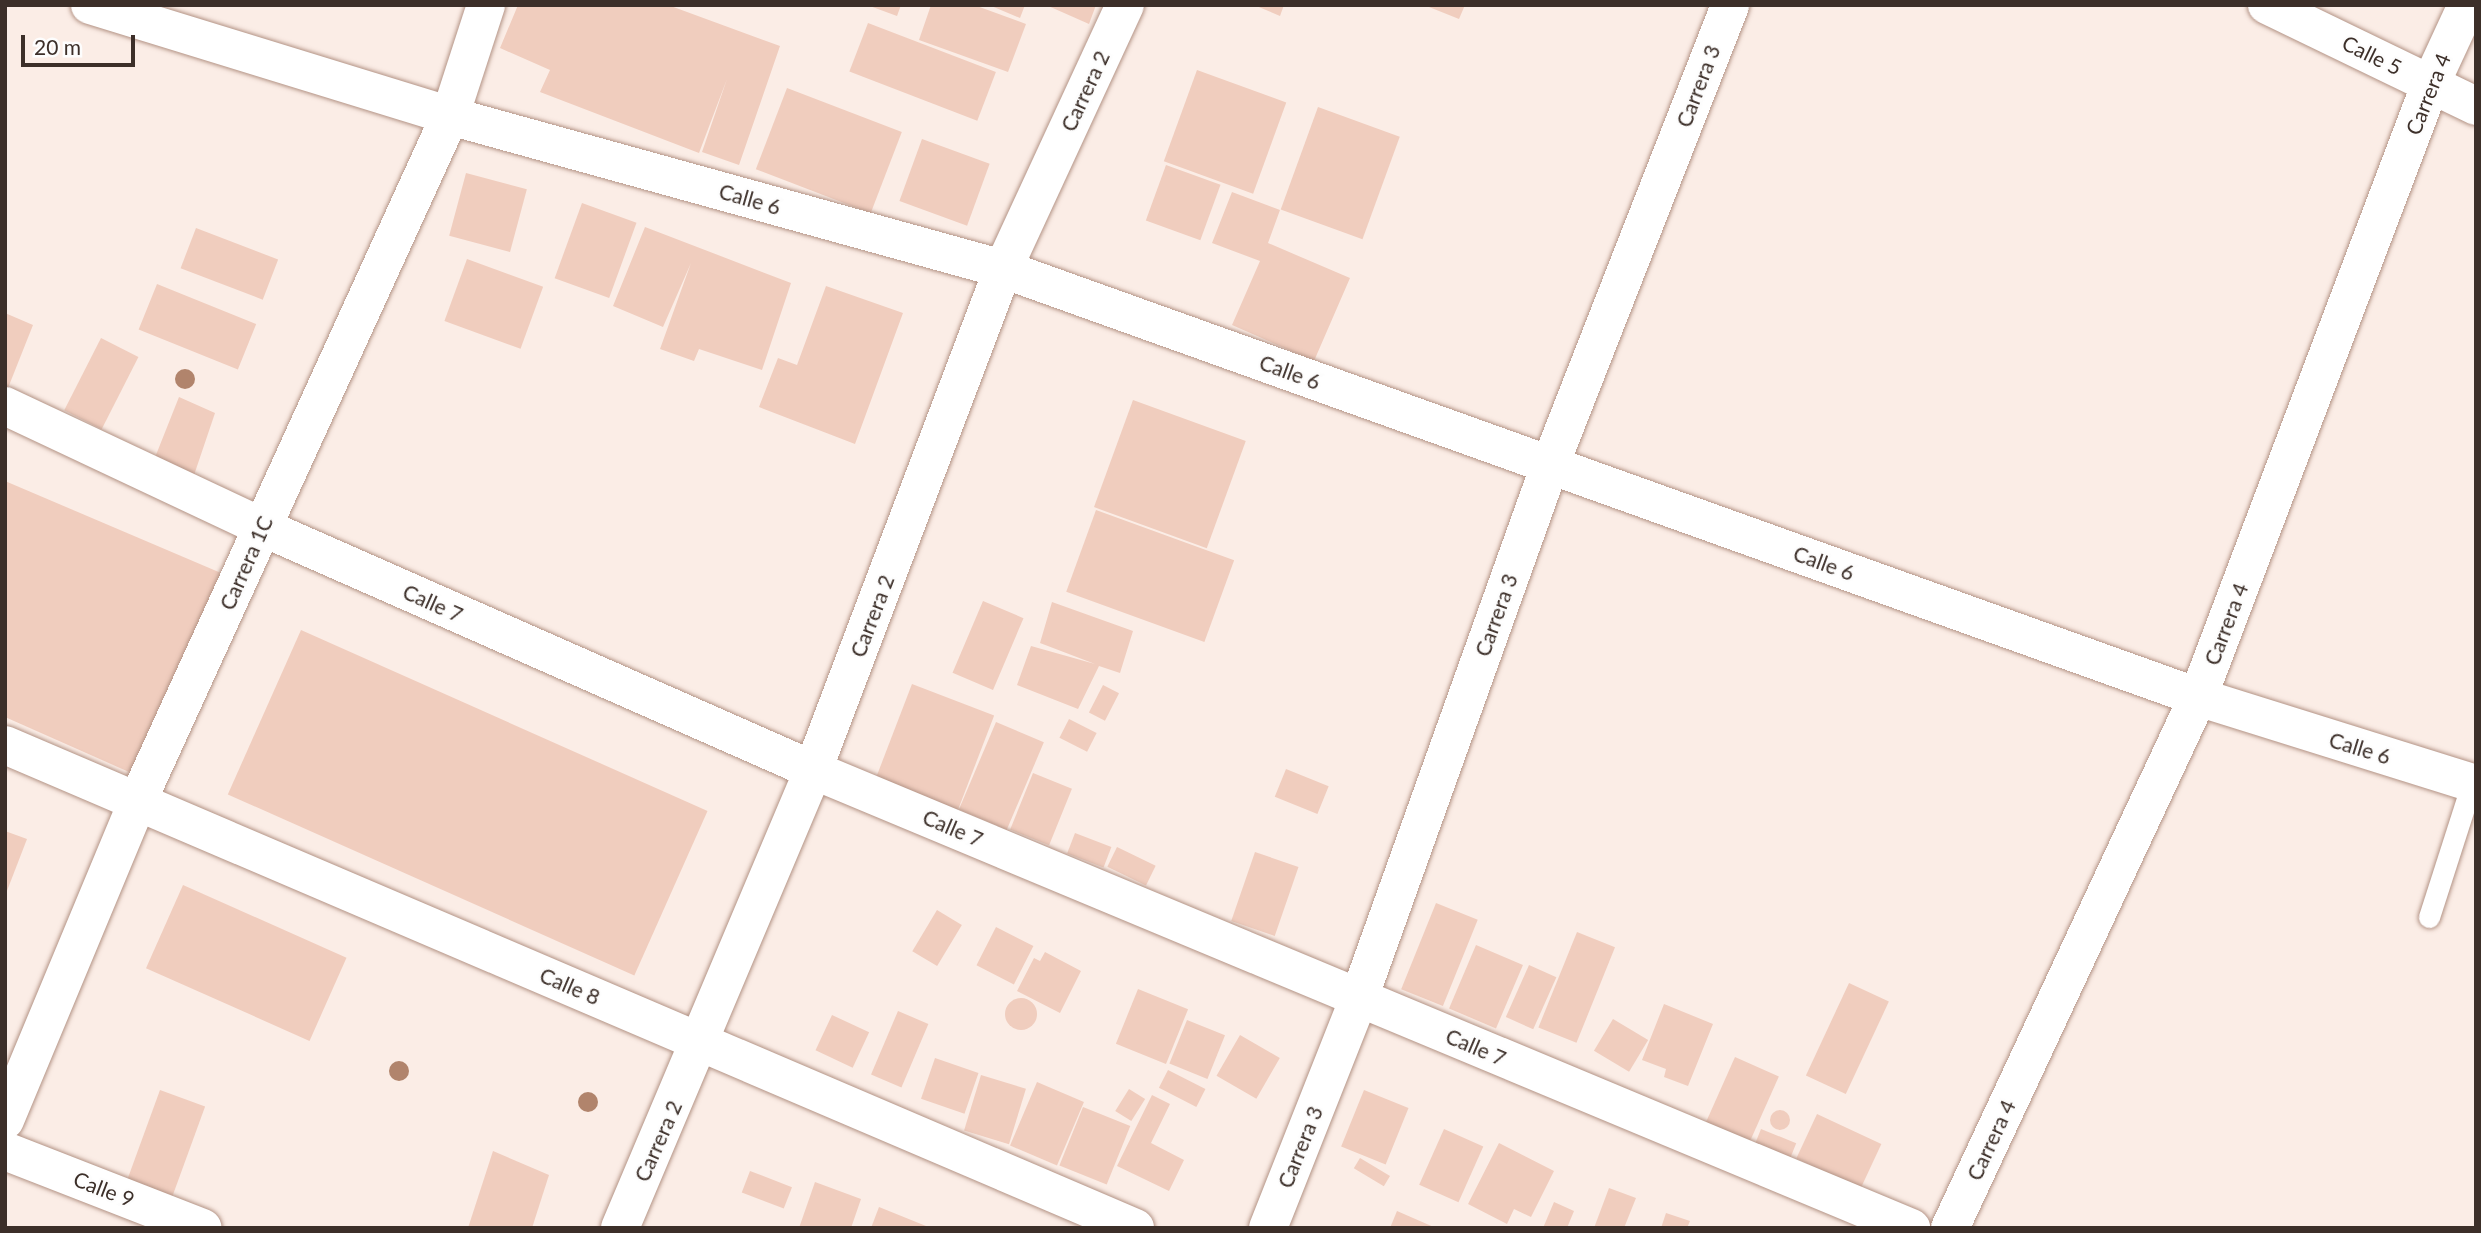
<!DOCTYPE html>
<style>
body{margin:0}
#map{position:relative;width:2481px;height:1233px;overflow:hidden;background:#fbede6;font-family:Lato,sans-serif}
div>[style]{position:absolute}
.building>*{inset:0;background:#f0cdbe;transform-origin:0 0}
.round{border-radius:50%}
.roads{filter:drop-shadow(0 0 2px #b39385) drop-shadow(0 0 2px #b39385)}
.service>*{height:21px;margin:-10.5px;padding:0 10.5px;transform-origin:10.5px;border-radius:10.5px;background:#fff}
.minor>*{height:38px;margin:-19px;padding:0 19px;transform-origin:19px;border-radius:19px;background:#fff}
.trees>*{width:20px;height:20px;margin:-10px;border-radius:50%;background:#b1846c}
span{translate:-50% -50%;white-space:nowrap;text-align:center;line-height:1.15;-webkit-text-stroke:5px #fdfdfd;paint-order:stroke}
.street-label{font-size:21px;color:#3c2f29}
.frame{position:absolute;inset:0;border:7px solid #3c2f29;pointer-events:none}
.scale{position:absolute;left:21px;top:35px;width:114px;height:32px;box-sizing:border-box;border:4px solid #3c2f29;border-top:0;padding-left:9px;font-size:21px;line-height:24px;white-space:nowrap;color:#3c2f29;-webkit-text-stroke:5px #fdfdfd;paint-order:stroke}
</style>
<div id="map">
<div class="building">
<div style="clip-path:polygon(518px 5px,668px 5px,780px 46px,739px 165px,702px 152px,727px 79px,699px 153px,540px 92px,550px 70px,500px 48px)"></div>
<div style="clip-path:polygon(867px 5px,901px 5px,897px 16px)"></div>
<div style="clip-path:polygon(931px 5px,974px 5px,1026px 24px,1008px 72px,919px 40px)"></div>
<div style="clip-path:polygon(989px 5px,1025px 5px,1020px 18px)"></div>
<div style="clip-path:polygon(1046px 5px,1096px 5px,1089px 24px)"></div>
<div style="clip-path:polygon(1254px 5px,1284px 5px,1280px 16px)"></div>
<div style="clip-path:polygon(1424px 5px,1465px 5px,1459px 19px)"></div>
<div style="left:868px;top:23px;width:137px;height:52px;rotate:21deg"></div>
<div style="left:1197px;top:70px;width:95px;height:97px;rotate:20deg"></div>
<div style="left:787px;top:88px;width:123px;height:87px;rotate:21deg"></div>
<div style="left:1318px;top:107px;width:87px;height:109px;rotate:20deg"></div>
<div style="left:922px;top:139px;width:72px;height:66px;rotate:20deg"></div>
<div style="left:1166px;top:165px;width:58px;height:59px;rotate:20deg"></div>
<div style="left:466px;top:173px;width:63px;height:65px;rotate:15deg"></div>
<div style="clip-path:polygon(1232px 192px,1280px 210px,1268px 243px,1350px 278px,1314px 361px,1232px 325px,1260px 261px,1212px 243px)"></div>
<div style="left:582px;top:203px;width:58px;height:80px;rotate:20deg"></div>
<div style="clip-path:polygon(645px 227px,791px 283px,762px 370px,699px 349px,694px 361px,660px 349px,691px 263px,663px 327px,613px 306px)"></div>
<div style="left:196px;top:228px;width:88px;height:43px;rotate:21deg"></div>
<div style="left:467px;top:259px;width:81px;height:66px;rotate:20deg"></div>
<div style="left:157px;top:284px;width:107px;height:49px;rotate:22deg"></div>
<div style="clip-path:polygon(826px 286px,903px 313px,855px 444px,759px 407px,778px 358px,797px 365px)"></div>
<div style="clip-path:polygon(5px 313px,33px 325px,8px 388px,5px 387px)"></div>
<div style="left:101px;top:338px;width:42px;height:81px;rotate:27deg"></div>
<div style="clip-path:polygon(179px 397px,215px 413px,191px 484px,152px 465px)"></div>
<div style="left:1133px;top:400px;width:120px;height:114px;rotate:20deg"></div>
<div style="clip-path:polygon(5px 481px,221px 573px,138px 776px,5px 717px)"></div>
<div style="left:1096px;top:510px;width:147px;height:87px;rotate:20deg"></div>
<div style="left:983px;top:601px;width:44px;height:78px;rotate:23deg"></div>
<div style="clip-path:polygon(1052px 602px,1133px 631px,1120px 673px,1099px 666px,1078px 709px,1017px 685px,1031px 646px,1095px 664px,1040px 643px)"></div>
<div style="left:301px;top:630px;width:445px;height:180px;rotate:24deg"></div>
<div style="left:912px;top:684px;width:88px;height:103px;rotate:21deg"></div>
<div style="left:1103px;top:685px;width:18px;height:31px;rotate:27deg"></div>
<div style="left:1069px;top:719px;width:31px;height:21px;rotate:27deg"></div>
<div style="left:996px;top:722px;width:52px;height:95px;rotate:23deg"></div>
<div style="left:1286px;top:769px;width:46px;height:30px;rotate:22deg"></div>
<div style="left:1033px;top:773px;width:42px;height:61px;rotate:22deg"></div>
<div style="clip-path:polygon(5px 831px,27px 839px,5px 896px)"></div>
<div style="left:1075px;top:833px;width:39px;height:22px;rotate:21deg"></div>
<div style="left:1117px;top:847px;width:43px;height:22px;rotate:26deg"></div>
<div style="left:1255px;top:852px;width:46px;height:73px;rotate:19deg"></div>
<div style="left:183px;top:885px;width:179px;height:91px;rotate:24deg"></div>
<div style="left:1436px;top:903px;width:45px;height:93px;rotate:22deg"></div>
<div style="left:937px;top:910px;width:29px;height:48px;rotate:31deg"></div>
<div style="left:996px;top:927px;width:42px;height:43px;rotate:27deg"></div>
<div style="left:1577px;top:932px;width:41px;height:103px;rotate:22deg"></div>
<div style="left:1476px;top:945px;width:51px;height:69px;rotate:23deg"></div>
<div style="clip-path:polygon(1045px 952px,1081px 971px,1060px 1013px,1017px 991px,1034px 958px,1040px 961px)"></div>
<div style="left:1529px;top:965px;width:30px;height:57px;rotate:24deg"></div>
<div style="left:1849px;top:983px;width:44px;height:102px;rotate:25deg"></div>
<div style="left:1138px;top:989px;width:54px;height:59px;rotate:22deg"></div>
<div class="round" style="left:1005px;top:998px;width:32px;height:32px"></div>
<div style="clip-path:polygon(1664px 1004px,1713px 1024px,1688px 1086px,1664px 1077px,1666px 1069px,1642px 1060px)"></div>
<div style="left:898px;top:1011px;width:33px;height:69px;rotate:23deg"></div>
<div style="left:832px;top:1015px;width:41px;height:39px;rotate:25deg"></div>
<div style="left:1613px;top:1019px;width:41px;height:37px;rotate:31deg"></div>
<div style="left:1187px;top:1020px;width:41px;height:47px;rotate:22deg"></div>
<div style="left:1240px;top:1035px;width:46px;height:47px;rotate:30deg"></div>
<div style="left:1735px;top:1057px;width:48px;height:72px;rotate:24deg"></div>
<div style="left:935px;top:1058px;width:46px;height:43px;rotate:19deg"></div>
<div style="left:1168px;top:1070px;width:42px;height:20px;rotate:27deg"></div>
<div style="left:981px;top:1075px;width:47px;height:58px;rotate:17deg"></div>
<div style="left:1037px;top:1082px;width:51px;height:69px;rotate:23deg"></div>
<div style="left:1129px;top:1089px;width:19px;height:26px;rotate:32deg"></div>
<div style="left:160px;top:1090px;width:48px;height:98px;rotate:20deg"></div>
<div style="left:1364px;top:1090px;width:48px;height:61px;rotate:22deg"></div>
<div style="clip-path:polygon(1152px 1095px,1170px 1104px,1151px 1143px,1184px 1160px,1169px 1191px,1117px 1166px)"></div>
<div style="left:1083px;top:1107px;width:51px;height:63px;rotate:22deg"></div>
<div class="round" style="left:1770px;top:1110px;width:20px;height:20px"></div>
<div style="left:1817px;top:1114px;width:71px;height:49px;rotate:25deg"></div>
<div style="left:1444px;top:1129px;width:43px;height:61px;rotate:24deg"></div>
<div style="left:1761px;top:1129px;width:38px;height:17px;rotate:22deg"></div>
<div style="clip-path:polygon(1499px 1143px,1554px 1171px,1531px 1217px,1514px 1209px,1507px 1224px,1468px 1204px)"></div>
<div style="clip-path:polygon(493px 1151px,549px 1175px,532px 1228px,468px 1228px)"></div>
<div style="left:1360px;top:1158px;width:35px;height:12px;rotate:31deg"></div>
<div style="left:750px;top:1171px;width:45px;height:23px;rotate:21deg"></div>
<div style="clip-path:polygon(815px 1182px,861px 1199px,851px 1228px,799px 1228px)"></div>
<div style="clip-path:polygon(1609px 1188px,1636px 1198px,1624px 1228px,1594px 1228px)"></div>
<div style="clip-path:polygon(1554px 1202px,1574px 1211px,1567px 1228px,1543px 1228px)"></div>
<div style="clip-path:polygon(879px 1207px,931px 1228px,871px 1228px)"></div>
<div style="clip-path:polygon(1397px 1211px,1436px 1228px,1390px 1228px)"></div>
<div style="clip-path:polygon(1666px 1213px,1690px 1221px,1687px 1228px,1661px 1228px)"></div>
</div>
<div class="roads">
<div class="service">
<div style="left:2429px;top:917px;width:141px;rotate:-72.2deg"></div>
</div>
<div class="minor">
<div style="left:90px;top:5px;width:377px;rotate:17.1deg"></div>
<div style="left:450px;top:116px;width:574px;rotate:15.47deg"></div>
<div style="left:1003px;top:269px;width:1269px;rotate:19.71deg"></div>
<div style="left:2198px;top:697px;width:291px;rotate:17.4deg"></div>
<div style="left:2267px;top:5px;width:232px;rotate:25.8deg"></div>
<div style="left:5px;top:406px;width:284px;rotate:25.2deg"></div>
<div style="left:262px;top:527px;width:602px;rotate:23.8deg"></div>
<div style="left:813px;top:770px;width:1190px;rotate:22.64deg"></div>
<div style="left:5px;top:745px;width:1229px;rotate:23.14deg"></div>
<div style="left:5px;top:1120px;width:347px;rotate:-67.4deg"></div>
<div style="left:138px;top:800px;width:752px;rotate:-65.48deg"></div>
<div style="left:450px;top:116px;width:117px;rotate:-72deg"></div>
<div style="left:5px;top:1151px;width:212px;rotate:21.3deg"></div>
<div style="left:620px;top:1228px;width:497px;rotate:-67.1deg"></div>
<div style="left:813px;top:770px;width:536px;rotate:-69.23deg"></div>
<div style="left:1003px;top:269px;width:291px;rotate:-65.2deg"></div>
<div style="left:1268px;top:1228px;width:247px;rotate:-68.4deg"></div>
<div style="left:1359px;top:998px;width:566px;rotate:-70.28deg"></div>
<div style="left:1550px;top:465px;width:494px;rotate:-68.6deg"></div>
<div style="left:1950px;top:1228px;width:586px;rotate:-64.97deg"></div>
<div style="left:2198px;top:697px;width:657px;rotate:-69.22deg"></div>
<div style="left:2431px;top:83px;width:86px;rotate:-65.2deg"></div>
</div>
</div>
<div class="trees">
<div style="left:185px;top:379px"></div>
<div style="left:399px;top:1071px"></div>
<div style="left:588px;top:1102px"></div>
</div>
<div class="street-label">
<span style="left:2372px;top:55px;rotate:26deg">Calle 5</span>
<span style="left:1698px;top:86px;rotate:-69deg">Carrera 3</span>
<span style="left:1085px;top:91px;rotate:-65deg">Carrera 2</span>
<span style="left:2428px;top:94px;rotate:-68deg">Carrera 4</span>
<span style="left:750px;top:199px;rotate:16deg">Calle 6</span>
<span style="left:1290px;top:372px;rotate:20deg">Calle 6</span>
<span style="left:246px;top:563px;rotate:-66deg">Carrera 1C</span>
<span style="left:1824px;top:563px;rotate:20deg">Calle 6</span>
<span style="left:433px;top:603px;rotate:24deg">Calle 7</span>
<span style="left:1496px;top:615px;rotate:-70deg">Carrera 3</span>
<span style="left:872px;top:616px;rotate:-69deg">Carrera 2</span>
<span style="left:2226px;top:624px;rotate:-69deg">Carrera 4</span>
<span style="left:2360px;top:748px;rotate:17deg">Calle 6</span>
<span style="left:953px;top:828px;rotate:23deg">Calle 7</span>
<span style="left:570px;top:986px;rotate:23deg">Calle 8</span>
<span style="left:1476px;top:1047px;rotate:23deg">Calle 7</span>
<span style="left:1991px;top:1140px;rotate:-65deg">Carrera 4</span>
<span style="left:658px;top:1141px;rotate:-66deg">Carrera 2</span>
<span style="left:1300px;top:1147px;rotate:-68deg">Carrera 3</span>
<span style="left:104px;top:1189px;rotate:21deg">Calle 9</span>
</div>
<div class="frame"></div>
<div class="scale">20 m</div>
</div>
